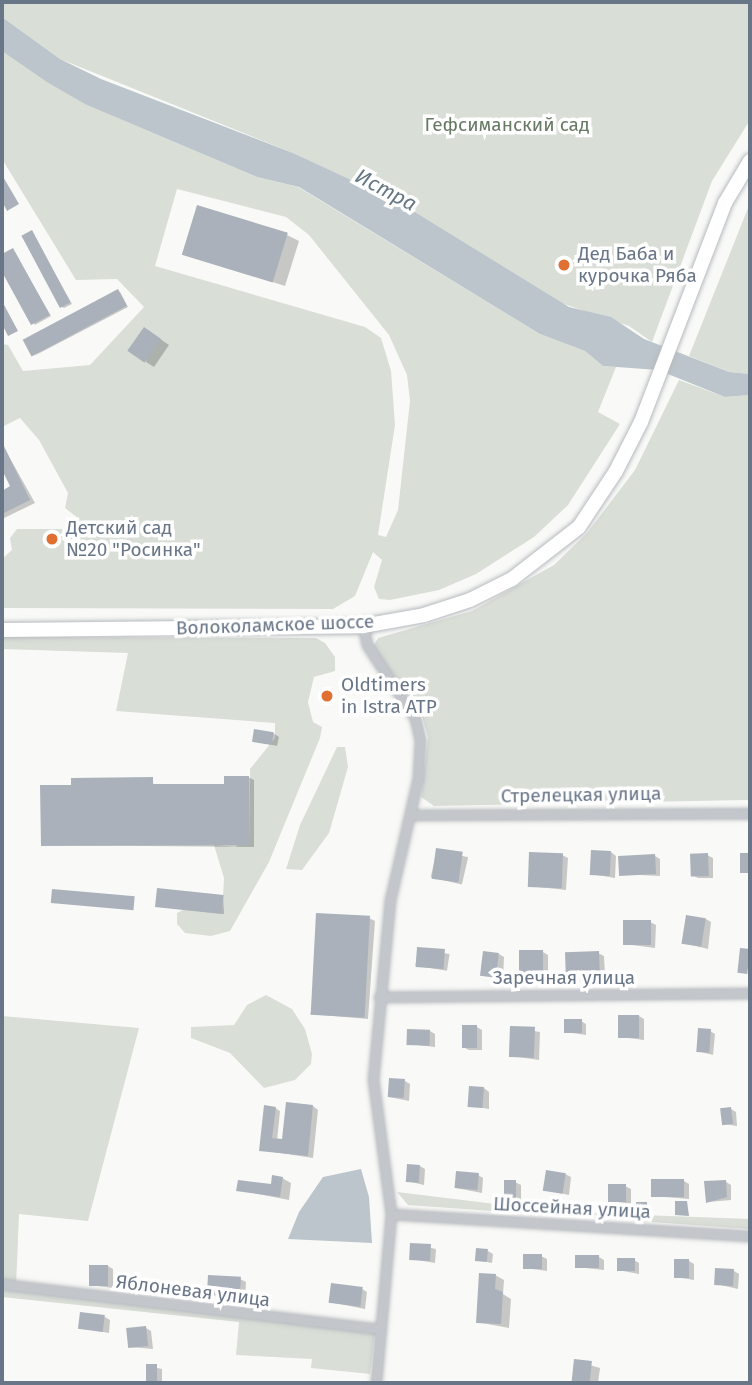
<!DOCTYPE html>
<meta charset="utf-8">
<style>
body{margin:0}
#map{position:relative;width:752px;height:1385px;overflow:hidden;background:#f9faf7;font-family:"Fira Sans",sans-serif}
div>[style]{position:absolute}
.green>*{inset:0;background:#d9ded7}
.water>*{inset:0;background:#bcc5cb}
.shadow>*{inset:0;background:#0003;transform-origin:0 0}
.building>*{inset:0;background:#abb1ba;transform-origin:0 0}
.roads{filter:drop-shadow(0 0 2px #b6babf) drop-shadow(0 0 2px #b6babf)}
.street>*{height:9px;margin:-4.5px;padding:0 4.5px;transform-origin:4.5px;border-radius:4.5px;background:#c3c6cb}
.primary>*{height:14px;margin:-7px;padding:0 7px;transform-origin:7px;border-radius:7px;background:#fff}
.dots>*{width:19px;height:19px;translate:-50% -50%;box-sizing:border-box;border:4px solid #fff;border-radius:50%}
span{translate:-50% -50%;white-space:nowrap;text-align:center;line-height:1.15;-webkit-text-stroke:7px #fff;paint-order:stroke}
.park-label{font-size:19px;color:#667a64}
.poi-label{font-size:19px;color:#697688}
.left{translate:0 -50%;text-align:left}
.street-label{font-size:19px;color:#697688}
.water-label{font-size:21px;color:#657783;font-style:italic}
.frame{position:absolute;inset:0;border:4px solid #697688;pointer-events:none}
</style>
<div id="map">
<div class="green">
<div style="clip-path:polygon(2px 2px,750px 2px,750px 120px,712px 181px,652px 342px,629px 326px,561px 303px,417px 215px,293px 153px,60px 59px,2px 17px)"></div>
<div style="clip-path:polygon(evenodd,2px 51px,119px 118px,257px 177px,298px 187px,540px 334px,585px 351px,603px 366px,616px 367px,598px 412px,620px 424px,568px 505px,534px 537px,476px 574px,439px 590px,390px 600px,379px 599px,374px 587px,382px 560px,373px 552px,355px 596px,333px 609px,2px 608px,2px 559px,12px 550px,10px 538px,17px 529px,75px 529px,78px 518px,65px 508px,68px 493px,39px 440px,20px 418px,2px 427px,2px 344px,8px 345px,23px 371px,90px 365px,144px 307px,117px 279px,76px 280px,2px 159px,2px 51px,177px 189px,286px 217px,309px 235px,389px 335px,407px 375px,410px 401px,398px 510px,386px 537px,378px 535px,395px 425px,391px 371px,381px 338px,365px 327px,155px 266px,177px 189px)"></div>
<div style="clip-path:polygon(750px 203px,750px 374px,729px 372px,689px 356px)"></div>
<div style="clip-path:polygon(679px 380px,725px 397px,750px 395px,750px 800px,434px 806px,421px 797px,428px 737px,420px 709px,378px 665px,370px 652px,378px 638px,472px 611px,554px 565px,587px 533px,635px 470px)"></div>
<div style="clip-path:polygon(2px 637px,316px 638px,325px 643px,335px 657px,335px 671px,314px 677px,308px 702px,313px 722px,322px 727px,320px 738px,269px 862px,230px 931px,211px 936px,185px 933px,177px 924px,177px 913px,187px 908px,222px 914px,224px 878px,214px 845px,235px 847px,250px 837px,250px 769px,275px 738px,275px 723px,116px 711px,128px 653px,2px 649px)"></div>
<div style="clip-path:polygon(337px 747px,345px 747px,348px 767px,329px 833px,302px 870px,286px 869px,300px 825px)"></div>
<div style="clip-path:polygon(266px 995px,292px 1009px,305px 1029px,312px 1054px,311px 1064px,295px 1080px,264px 1088px,230px 1053px,191px 1038px,191px 1027px,234px 1025px,247px 1005px)"></div>
<div style="clip-path:polygon(2px 1016px,139px 1028px,88px 1221px,19px 1214px,16px 1287px,2px 1284px)"></div>
<div style="clip-path:polygon(397px 1192px,561px 1212px,750px 1219px,750px 1229px,408px 1205px)"></div>
<div style="clip-path:polygon(2px 1288px,375px 1332px,370px 1374px,311px 1368px,312px 1359px,236px 1355px,239px 1322px,2px 1297px)"></div>
</div>
<div class="water">
<div style="clip-path:polygon(2px 17px,60px 59px,101px 79px,293px 153px,400px 203px,569px 307px,611px 317px,644px 339px,729px 372px,750px 374px,750px 395px,725px 397px,658px 370px,603px 366px,585px 351px,540px 334px,299px 187px,257px 177px,85px 104px,47px 82px,2px 51px)"></div>
<div style="clip-path:polygon(361px 1169px,369px 1197px,372px 1243px,288px 1239px,299px 1212px,323px 1177px)"></div>
</div>
<div class="shadow">
<div style="clip-path:polygon(32px 232px,72px 304px,64px 308px,62px 307px)"></div>
<div style="clip-path:polygon(287px 235px,299px 241px,285px 286px,183px 253px)"></div>
<div style="clip-path:polygon(13px 250px,51px 316px,35px 325px,2px 269px,2px 256px)"></div>
<div style="clip-path:polygon(120px 292px,128px 307px,34px 356px)"></div>
<div style="clip-path:polygon(153px 334px,169px 345px,154px 367px,146px 362px)"></div>
<div style="clip-path:polygon(2px 444px,35px 503px,2px 519px,2px 493px,13px 487px,2px 468px)"></div>
<div style="clip-path:polygon(273px 733px,279px 737px,277px 746px,254px 741px)"></div>
<div style="clip-path:polygon(248px 777px,254px 780px,254px 847px,42px 845px,73px 787px,152px 779px,154px 786px,224px 786px)"></div>
<div style="left:437px;top:850px;width:32px;height:28px;rotate:13deg"></div>
<div style="clip-path:polygon(611px 852px,616px 856px,615px 878px,591px 874px)"></div>
<div style="clip-path:polygon(562px 855px,568px 858px,566px 890px,529px 886px)"></div>
<div style="clip-path:polygon(707px 855px,713px 858px,713px 878px,698px 878px,692px 875px)"></div>
<div style="clip-path:polygon(655px 856px,660px 859px,660px 876px,621px 874px)"></div>
<div style="clip-path:polygon(223px 897px,224px 914px,156px 906px)"></div>
<div style="clip-path:polygon(369px 918px,375px 921px,368px 1019px,310px 1014px)"></div>
<div style="clip-path:polygon(706px 919px,711px 922px,708px 949px,684px 943px)"></div>
<div style="clip-path:polygon(650px 922px,656px 925px,655px 948px,624px 944px)"></div>
<div style="left:418px;top:949px;width:32px;height:17px;rotate:9deg"></div>
<div style="clip-path:polygon(543px 952px,548px 955px,548px 976px,521px 972px)"></div>
<div style="clip-path:polygon(598px 953px,604px 956px,605px 976px,568px 975px)"></div>
<div style="clip-path:polygon(499px 954px,504px 957px,503px 979px,483px 975px)"></div>
<div style="clip-path:polygon(639px 1016px,644px 1019px,644px 1040px,620px 1037px)"></div>
<div style="clip-path:polygon(581px 1021px,586px 1024px,586px 1035px,565px 1032px)"></div>
<div style="clip-path:polygon(477px 1027px,482px 1030px,482px 1050px,469px 1050px,463px 1047px)"></div>
<div style="clip-path:polygon(512px 1027px,540px 1032px,539px 1060px,511px 1056px)"></div>
<div style="clip-path:polygon(430px 1031px,435px 1034px,435px 1047px,409px 1044px)"></div>
<div style="clip-path:polygon(710px 1031px,715px 1034px,713px 1055px,697px 1051px)"></div>
<div style="clip-path:polygon(405px 1081px,410px 1084px,409px 1101px,389px 1097px)"></div>
<div style="clip-path:polygon(484px 1088px,489px 1092px,489px 1109px,470px 1106px)"></div>
<div style="clip-path:polygon(313px 1106px,318px 1110px,313px 1158px,261px 1150px,275px 1108px,280px 1111px,277px 1141px,284px 1141px)"></div>
<div style="clip-path:polygon(731px 1109px,736px 1112px,737px 1126px,723px 1124px)"></div>
<div style="clip-path:polygon(420px 1166px,425px 1169px,424px 1185px,407px 1181px)"></div>
<div style="clip-path:polygon(565px 1174px,571px 1177px,569px 1195px,545px 1190px)"></div>
<div style="clip-path:polygon(478px 1175px,483px 1178px,482px 1193px,456px 1188px)"></div>
<div style="clip-path:polygon(282px 1178px,291px 1183px,289px 1200px,238px 1190px,272px 1186px)"></div>
<div style="clip-path:polygon(684px 1181px,689px 1184px,689px 1199px,652px 1196px)"></div>
<div style="clip-path:polygon(515px 1182px,521px 1185px,521px 1200px,506px 1197px)"></div>
<div style="clip-path:polygon(726px 1182px,731px 1185px,731px 1200px,708px 1202px)"></div>
<div style="clip-path:polygon(625px 1186px,631px 1189px,631px 1204px,610px 1201px)"></div>
<div style="clip-path:polygon(412px 1244px,436px 1249px,435px 1263px,411px 1259px)"></div>
<div style="clip-path:polygon(488px 1251px,493px 1254px,492px 1263px,477px 1260px)"></div>
<div style="clip-path:polygon(541px 1256px,547px 1259px,547px 1271px,525px 1268px)"></div>
<div style="clip-path:polygon(599px 1257px,604px 1260px,604px 1270px,576px 1267px)"></div>
<div style="clip-path:polygon(634px 1260px,639px 1263px,639px 1274px,618px 1270px)"></div>
<div style="clip-path:polygon(689px 1261px,694px 1264px,694px 1280px,675px 1277px)"></div>
<div style="clip-path:polygon(108px 1266px,113px 1269px,113px 1288px,90px 1285px)"></div>
<div style="clip-path:polygon(734px 1271px,739px 1274px,738px 1289px,716px 1284px)"></div>
<div style="clip-path:polygon(495px 1275px,504px 1280px,503px 1294px,511px 1299px,509px 1328px,477px 1322px)"></div>
<div style="clip-path:polygon(240px 1279px,246px 1282px,245px 1298px,209px 1294px)"></div>
<div style="clip-path:polygon(362px 1289px,367px 1292px,365px 1309px,330px 1302px)"></div>
<div style="clip-path:polygon(105px 1317px,110px 1320px,109px 1333px,80px 1328px)"></div>
<div style="clip-path:polygon(146px 1328px,151px 1331px,153px 1349px,130px 1347px)"></div>
<div style="clip-path:polygon(576px 1361px,600px 1368px,598px 1383px,573px 1383px)"></div>
<div style="clip-path:polygon(147px 1366px,162px 1369px,162px 1383px,147px 1383px)"></div>
</div>
<div class="building">
<div style="clip-path:polygon(2px 175px,19px 204px,7px 211px,2px 201px)"></div>
<div style="left:197px;top:205px;width:95px;height:52px;rotate:17deg"></div>
<div style="left:32px;top:230px;width:82px;height:12px;rotate:62deg"></div>
<div style="clip-path:polygon(13px 248px,50px 315px,31px 325px,2px 272px,2px 254px)"></div>
<div style="left:118px;top:289px;width:19px;height:108px;rotate:62deg"></div>
<div style="clip-path:polygon(2px 301px,18px 331px,8px 336px,2px 324px)"></div>
<div style="left:144px;top:327px;width:21px;height:29px;rotate:35deg"></div>
<div style="clip-path:polygon(2px 442px,30px 500px,2px 514px,2px 491px,10px 486px,2px 470px)"></div>
<div style="left:254px;top:729px;width:20px;height:13px;rotate:9deg"></div>
<div style="clip-path:polygon(224px 776px,249px 776px,250px 845px,41px 846px,40px 785px,71px 785px,71px 778px,153px 777px,153px 784px,224px 784px)"></div>
<div style="left:436px;top:848px;width:27px;height:31px;rotate:8deg"></div>
<div style="left:591px;top:850px;width:20px;height:25px;rotate:3deg"></div>
<div style="left:529px;top:852px;width:34px;height:35px;rotate:2deg"></div>
<div style="left:708px;top:853px;width:23px;height:18px;rotate:88deg"></div>
<div style="left:740px;top:853px;width:10px;height:20px"></div>
<div style="left:655px;top:854px;width:20px;height:37px;rotate:87deg"></div>
<div style="left:157px;top:888px;width:67px;height:19px;rotate:6deg"></div>
<div style="left:52px;top:889px;width:83px;height:14px;rotate:5deg"></div>
<div style="left:316px;top:913px;width:54px;height:102px;rotate:3deg"></div>
<div style="left:686px;top:915px;width:20px;height:29px;rotate:9deg"></div>
<div style="left:623px;top:920px;width:28px;height:25px"></div>
<div style="left:417px;top:947px;width:28px;height:20px;rotate:4deg"></div>
<div style="left:740px;top:948px;width:10px;height:25px;rotate:6deg"></div>
<div style="left:519px;top:950px;width:24px;height:23px"></div>
<div style="left:483px;top:951px;width:16px;height:25px;rotate:7deg"></div>
<div style="left:599px;top:951px;width:23px;height:34px;rotate:88deg"></div>
<div style="left:618px;top:1015px;width:21px;height:23px"></div>
<div style="left:564px;top:1019px;width:18px;height:14px"></div>
<div style="left:462px;top:1025px;width:15px;height:23px"></div>
<div style="left:510px;top:1026px;width:25px;height:31px;rotate:2deg"></div>
<div style="left:698px;top:1028px;width:13px;height:24px;rotate:4deg"></div>
<div style="left:407px;top:1029px;width:23px;height:16px;rotate:2deg"></div>
<div style="left:389px;top:1078px;width:16px;height:19px;rotate:4deg"></div>
<div style="left:469px;top:1086px;width:15px;height:21px;rotate:4deg"></div>
<div style="clip-path:polygon(286px 1102px,313px 1105px,308px 1156px,259px 1151px,264px 1105px,276px 1107px,272px 1138px,282px 1139px)"></div>
<div style="left:731px;top:1107px;width:17px;height:11px;rotate:83deg"></div>
<div style="left:407px;top:1164px;width:13px;height:18px;rotate:4deg"></div>
<div style="left:546px;top:1170px;width:20px;height:21px;rotate:9deg"></div>
<div style="left:456px;top:1171px;width:23px;height:17px;rotate:5deg"></div>
<div style="clip-path:polygon(272px 1175px,283px 1177px,280px 1197px,236px 1191px,238px 1180px,271px 1184px)"></div>
<div style="left:684px;top:1179px;width:18px;height:33px;rotate:90deg"></div>
<div style="left:516px;top:1180px;width:18px;height:12px;rotate:90deg"></div>
<div style="clip-path:polygon(726px 1180px,727px 1197px,706px 1203px,704px 1181px)"></div>
<div style="left:608px;top:1184px;width:18px;height:18px"></div>
<div style="clip-path:polygon(675px 1201px,687px 1201px,689px 1216px,675px 1215px)"></div>
<div style="left:636px;top:1202px;width:11px;height:12px"></div>
<div style="left:410px;top:1243px;width:21px;height:17px;rotate:3deg"></div>
<div style="left:476px;top:1248px;width:12px;height:13px;rotate:5deg"></div>
<div style="left:542px;top:1254px;width:15px;height:19px;rotate:90deg"></div>
<div style="left:575px;top:1255px;width:24px;height:13px"></div>
<div style="left:617px;top:1258px;width:18px;height:13px"></div>
<div style="left:674px;top:1259px;width:15px;height:19px"></div>
<div style="left:89px;top:1265px;width:19px;height:21px"></div>
<div style="left:715px;top:1268px;width:19px;height:17px;rotate:3deg"></div>
<div style="clip-path:polygon(479px 1273px,496px 1274px,495px 1289px,503px 1292px,501px 1324px,476px 1323px)"></div>
<div style="left:208px;top:1275px;width:33px;height:20px;rotate:3deg"></div>
<div style="left:331px;top:1283px;width:32px;height:20px;rotate:7deg"></div>
<div style="left:80px;top:1312px;width:25px;height:17px;rotate:7deg"></div>
<div style="left:146px;top:1326px;width:20px;height:20px;rotate:84deg"></div>
<div style="left:574px;top:1359px;width:18px;height:24px;rotate:6deg"></div>
<div style="left:146px;top:1364px;width:11px;height:19px"></div>
</div>
<div class="roads">
<div class="street">
<div style="left:363px;top:626px;width:19px;rotate:78deg"></div>
<div style="left:367px;top:645px;width:87px;rotate:56.7deg"></div>
<div style="left:415px;top:718px;width:23px;rotate:77deg"></div>
<div style="left:420px;top:740px;width:38px;rotate:93deg"></div>
<div style="left:418px;top:778px;width:125px;rotate:102.9deg"></div>
<div style="left:390px;top:900px;width:180px;rotate:95.4deg"></div>
<div style="left:373px;top:1079px;width:136px;rotate:82.4deg"></div>
<div style="left:391px;top:1214px;width:170px;rotate:95.1deg"></div>
<div style="left:411px;top:815px;width:339px;rotate:-0.3deg"></div>
<div style="left:379px;top:997px;width:371px;rotate:-0.6deg"></div>
<div style="left:391px;top:1214px;width:360px;rotate:3.5deg"></div>
<div style="left:2px;top:1284px;width:381px;rotate:6.8deg"></div>
</div>
<div class="primary">
<div style="left:2px;top:630px;width:361px;rotate:-0.6deg"></div>
<div style="left:363px;top:626px;width:62px;rotate:-10.2deg"></div>
<div style="left:424px;top:615px;width:48px;rotate:-18.1deg"></div>
<div style="left:470px;top:600px;width:47px;rotate:-26.6deg"></div>
<div style="left:512px;top:579px;width:85px;rotate:-37.8deg"></div>
<div style="left:579px;top:527px;width:67px;rotate:-56.5deg"></div>
<div style="left:616px;top:471px;width:55px;rotate:-63deg"></div>
<div style="left:641px;top:422px;width:235px;rotate:-69deg"></div>
<div style="left:725px;top:203px;width:49px;rotate:-59.2deg"></div>
</div>
</div>
<div class="dots">
<div style="left:564px;top:265px;background:#e07031"></div>
<div style="left:52px;top:539px;background:#e07031"></div>
<div style="left:327px;top:696px;background:#e07031"></div>
</div>
<div class="park-label">
<span style="left:507px;top:125px">Гефсиманский сад</span>
</div>
<div class="poi-label">
<span class="left" style="left:578px;top:265px">Дед Баба и<br>курочка Ряба</span>
<span class="left" style="left:66px;top:539px">Детский сад<br>№20 "Росинка"</span>
<span class="left" style="left:341px;top:696px">Oldtimers<br>in Istra ATP</span>
</div>
<div class="street-label">
<span style="left:275px;top:625px;rotate:-2deg">Волоколамское шоссе</span>
<span style="left:581px;top:795px;rotate:-1deg">Стрелецкая улица</span>
<span style="left:564px;top:978px">Заречная улица</span>
<span style="left:572px;top:1208px;rotate:3deg">Шоссейная улица</span>
<span style="left:193px;top:1291px;rotate:7deg">Яблоневая улица</span>
</div>
<div class="water-label">
<span style="left:386px;top:190px;rotate:28deg">Истра</span>
</div>
<div class="frame"></div>
</div>
